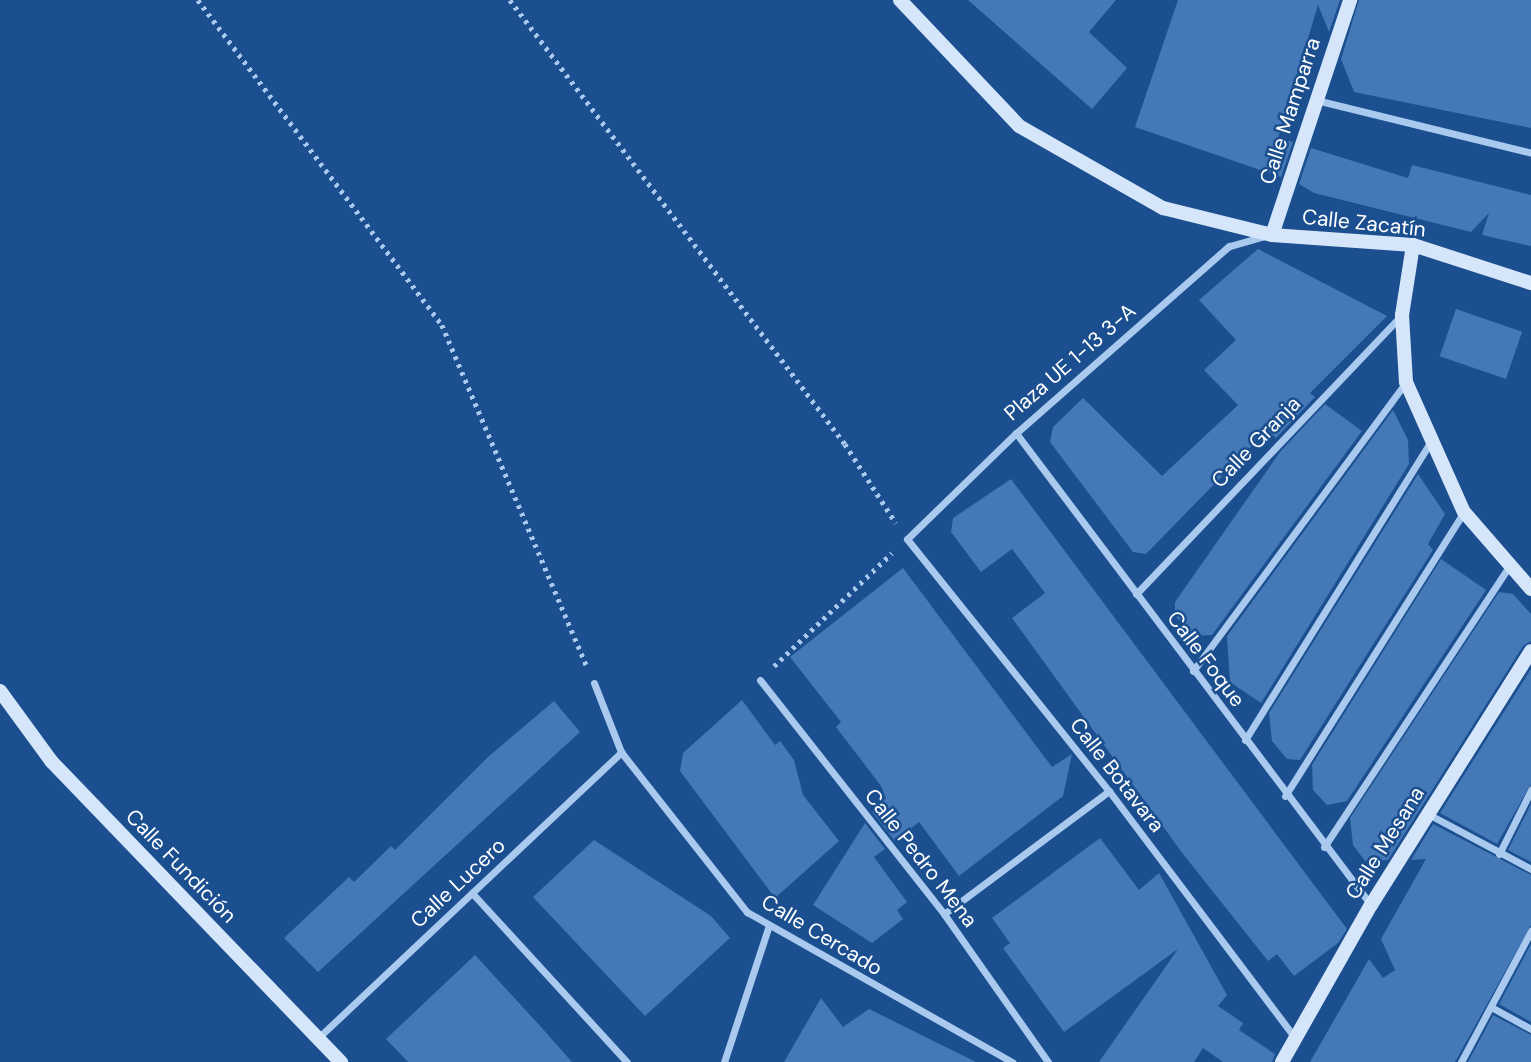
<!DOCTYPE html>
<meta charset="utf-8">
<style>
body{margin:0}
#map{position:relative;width:1531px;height:1062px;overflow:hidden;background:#1b4f8f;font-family:"DM Sans",sans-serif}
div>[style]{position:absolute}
.building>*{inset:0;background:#4478b7;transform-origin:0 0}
.path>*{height:4.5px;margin-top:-2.25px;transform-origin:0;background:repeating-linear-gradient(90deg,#a9c9ee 0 3.5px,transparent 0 8.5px)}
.street>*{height:7px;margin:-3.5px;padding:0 3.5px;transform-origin:3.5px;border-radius:3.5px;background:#a9c9ee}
.secondary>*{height:14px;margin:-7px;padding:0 7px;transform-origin:7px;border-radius:7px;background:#d6e6fa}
span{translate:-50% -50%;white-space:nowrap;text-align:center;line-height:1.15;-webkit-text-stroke:5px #1b4f8f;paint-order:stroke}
.street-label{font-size:21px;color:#fff}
</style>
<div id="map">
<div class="building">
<div style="clip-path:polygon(968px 0,1116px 0,1089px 32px,1127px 68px,1092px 109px)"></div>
<div style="clip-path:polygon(1178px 0,1340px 0,1329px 32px,1318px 5px,1278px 138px,1293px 142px,1281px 177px,1135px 127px)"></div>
<div style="clip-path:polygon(1359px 0,1531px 0,1531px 128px,1354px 92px,1341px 59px)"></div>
<div style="clip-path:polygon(1311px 148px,1408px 178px,1412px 165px,1531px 195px,1531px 246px,1482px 235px,1489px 213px,1471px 232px,1314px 193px,1299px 184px)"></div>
<div style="clip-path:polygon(1258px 249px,1387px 316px,1310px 393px,1315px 397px,1276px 438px,1267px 430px,1146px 554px,1133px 552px,1050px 442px,1053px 427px,1083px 398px,1162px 476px,1238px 405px,1204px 370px,1236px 340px,1199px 300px)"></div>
<div style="left:1456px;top:309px;width:70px;height:50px;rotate:19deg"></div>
<div style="clip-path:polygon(1325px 404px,1362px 431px,1212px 635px,1190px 636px,1175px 615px,1175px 602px,1280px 452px)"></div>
<div style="clip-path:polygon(1393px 410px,1408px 440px,1409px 464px,1261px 703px,1230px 682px,1227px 636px)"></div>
<div style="clip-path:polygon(1418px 474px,1445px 514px,1428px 544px,1433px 550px,1300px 760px,1287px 759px,1272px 741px,1269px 713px)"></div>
<div style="clip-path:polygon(1011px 479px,1347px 929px,1338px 943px,1294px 976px,1277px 954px,1268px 961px,1183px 854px,1012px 618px,1045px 593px,1012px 549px,981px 572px,951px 532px,953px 518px)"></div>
<div style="clip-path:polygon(1441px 559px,1486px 590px,1347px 801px,1327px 805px,1313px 790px,1312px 765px)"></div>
<div style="clip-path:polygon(903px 568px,1052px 767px,1072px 754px,1063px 796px,959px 876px,919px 822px,895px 841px,872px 812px,886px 798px,881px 786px,836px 727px,841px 722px,790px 657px)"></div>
<div style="clip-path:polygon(1499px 592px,1513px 594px,1531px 614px,1531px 641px,1523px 646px,1388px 860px,1365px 861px,1353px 845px,1350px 818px)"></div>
<div style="clip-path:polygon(1531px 669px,1531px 784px,1497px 844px,1440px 813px)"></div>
<div style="clip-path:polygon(742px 700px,775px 745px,780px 741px,794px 760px,803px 795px,839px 841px,775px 898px,680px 771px,683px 753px)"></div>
<div style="clip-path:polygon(554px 701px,580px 732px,318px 972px,284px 938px,349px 877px,354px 882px,391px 846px,395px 850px,488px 757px)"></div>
<div style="clip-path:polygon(1531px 804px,1531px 862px,1508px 850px)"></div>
<div style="clip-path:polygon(865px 823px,885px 849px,874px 857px,907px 902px,897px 910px,903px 919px,872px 943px,813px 905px)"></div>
<div style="clip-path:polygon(1433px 824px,1531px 875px,1531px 925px,1455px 1062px,1310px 1062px,1369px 959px,1383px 978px,1395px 970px,1381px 939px,1426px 859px,1411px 860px)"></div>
<div style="clip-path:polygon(1100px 838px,1139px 890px,1159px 873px,1227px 995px,1218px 1006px,1243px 1023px,1239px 1030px,1275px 1054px,1272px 1062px,1223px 1062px,1203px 1048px,1194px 1062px,1099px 1062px,1178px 949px,1064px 1032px,1003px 948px,1010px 943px,992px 918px)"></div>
<div style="clip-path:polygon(594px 840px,711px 916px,730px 938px,645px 1016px,533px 897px)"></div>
<div style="clip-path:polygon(1531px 944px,1531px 1022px,1499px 1004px)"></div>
<div style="clip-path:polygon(475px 955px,542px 1028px,572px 1062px,408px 1062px,386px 1039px)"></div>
<div style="clip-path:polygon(821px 998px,843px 1027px,869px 1009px,976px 1062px,784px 1062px)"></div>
<div style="clip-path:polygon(1493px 1015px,1531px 1035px,1531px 1062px,1468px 1062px)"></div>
</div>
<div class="path">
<div style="left:198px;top:0;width:406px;rotate:53.1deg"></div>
<div style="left:442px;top:325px;width:371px;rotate:67deg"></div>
<div style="left:510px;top:0;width:556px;rotate:52.97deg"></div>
<div style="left:845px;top:444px;width:94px;rotate:57.2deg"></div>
<div style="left:774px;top:666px;width:163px;rotate:-43.8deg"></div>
</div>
<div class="street">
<div style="left:1316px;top:100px;width:221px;rotate:13.8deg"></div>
<div style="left:1265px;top:236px;width:37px;rotate:164deg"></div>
<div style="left:1229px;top:246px;width:283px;rotate:138.7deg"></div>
<div style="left:1016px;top:433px;width:152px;rotate:135.8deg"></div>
<div style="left:907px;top:539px;width:323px;rotate:51.3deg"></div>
<div style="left:1109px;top:791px;width:309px;rotate:53deg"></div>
<div style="left:1016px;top:433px;width:591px;rotate:53.05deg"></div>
<div style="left:1136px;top:594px;width:384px;rotate:-46.4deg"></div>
<div style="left:1193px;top:671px;width:359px;rotate:-53.6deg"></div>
<div style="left:760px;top:680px;width:298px;rotate:51.8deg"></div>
<div style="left:944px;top:914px;width:181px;rotate:54.9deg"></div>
<div style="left:594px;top:683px;width:74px;rotate:68.6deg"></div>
<div style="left:621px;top:752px;width:204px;rotate:51.8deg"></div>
<div style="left:747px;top:912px;width:305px;rotate:29.5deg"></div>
<div style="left:1245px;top:740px;width:349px;rotate:-58.1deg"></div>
<div style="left:1285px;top:796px;width:336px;rotate:-57.8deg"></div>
<div style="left:1428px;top:814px;width:117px;rotate:28.1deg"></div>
<div style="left:1324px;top:847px;width:334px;rotate:-56.6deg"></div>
<div style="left:1499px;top:854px;width:72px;rotate:-63.4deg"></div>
<div style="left:472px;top:893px;width:229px;rotate:47.5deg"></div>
<div style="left:944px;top:914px;width:206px;rotate:-36.7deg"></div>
<div style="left:1491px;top:1007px;width:46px;rotate:28.8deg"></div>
<div style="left:318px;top:1038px;width:417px;rotate:-43.3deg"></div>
<div style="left:724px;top:1062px;width:144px;rotate:-71.8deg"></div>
<div style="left:1461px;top:1062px;width:149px;rotate:-61.9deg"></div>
</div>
<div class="secondary">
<div style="left:900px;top:0;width:173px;rotate:46.6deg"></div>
<div style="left:1019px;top:126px;width:166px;rotate:29.7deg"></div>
<div style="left:1163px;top:208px;width:112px;rotate:13.9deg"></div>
<div style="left:1272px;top:235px;width:141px;rotate:4.1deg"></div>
<div style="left:1413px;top:245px;width:124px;rotate:17.9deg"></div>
<div style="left:1272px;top:235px;width:248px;rotate:-71.6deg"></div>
<div style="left:1413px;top:245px;width:71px;rotate:98.9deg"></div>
<div style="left:1402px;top:315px;width:67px;rotate:86.6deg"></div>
<div style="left:1406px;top:382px;width:142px;rotate:66deg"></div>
<div style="left:1464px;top:512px;width:102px;rotate:49deg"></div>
<div style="left:0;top:691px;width:88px;rotate:53.8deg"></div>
<div style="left:52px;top:762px;width:417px;rotate:46.1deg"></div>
<div style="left:1282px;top:1062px;width:180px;rotate:-60.5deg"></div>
<div style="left:1371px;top:905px;width:300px;rotate:-57.8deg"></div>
</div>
<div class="street-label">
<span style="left:1290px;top:111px;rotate:-72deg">Calle Mamparra</span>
<span style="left:1364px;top:223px;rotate:6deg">Calle Zacatín</span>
<span style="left:1070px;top:362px;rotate:-41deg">Plaza UE 1-13 3-A</span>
<span style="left:1256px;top:442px;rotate:-46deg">Calle Granja</span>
<span style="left:1206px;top:659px;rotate:53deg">Calle Foque</span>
<span style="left:1117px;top:775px;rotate:52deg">Calle Botavara</span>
<span style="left:1385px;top:843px;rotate:-58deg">Calle Mesana</span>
<span style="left:921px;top:858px;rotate:52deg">Calle Pedro Mena</span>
<span style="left:181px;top:866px;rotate:46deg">Calle Fundición</span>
<span style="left:458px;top:883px;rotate:-43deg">Calle Lucero</span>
<span style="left:822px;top:935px;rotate:31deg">Calle Cercado</span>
</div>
</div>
